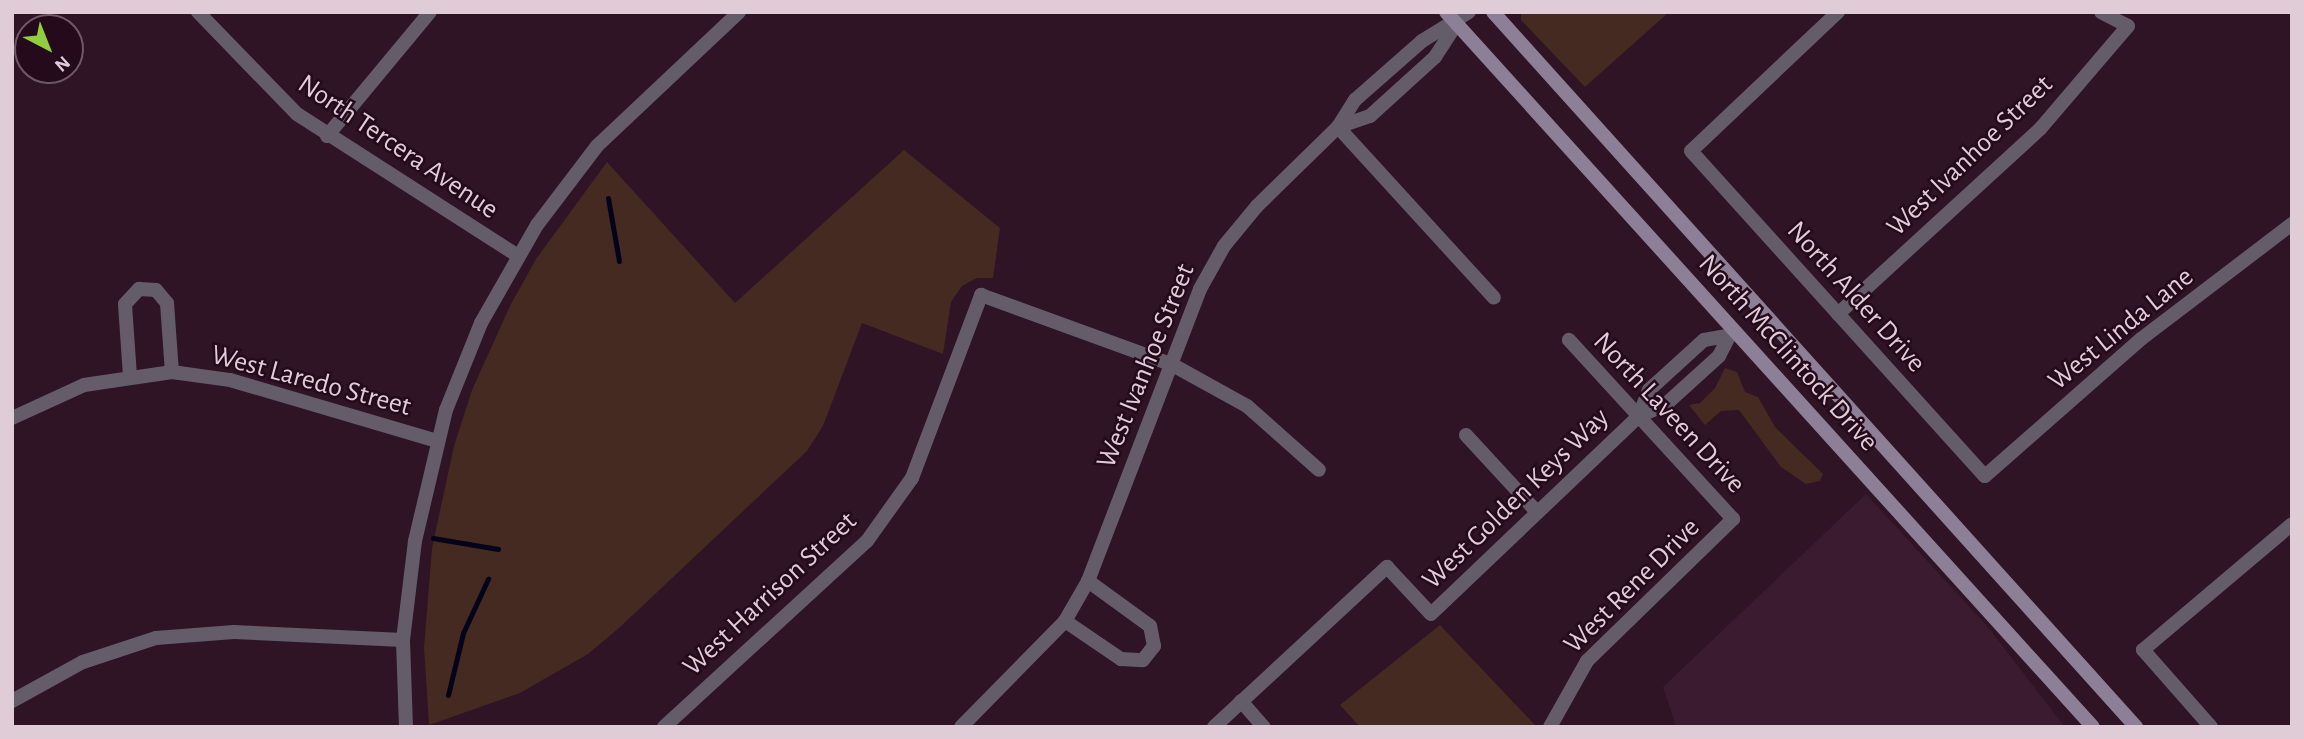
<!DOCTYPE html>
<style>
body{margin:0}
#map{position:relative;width:2304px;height:739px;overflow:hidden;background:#2e1424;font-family:"Alegreya Sans",sans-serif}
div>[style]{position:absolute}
.built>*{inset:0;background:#3a1b2f}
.green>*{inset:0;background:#442a20}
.stream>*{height:5px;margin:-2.5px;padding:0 2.5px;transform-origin:2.5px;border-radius:2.5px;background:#05031a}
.minor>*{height:14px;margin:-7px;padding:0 7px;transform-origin:7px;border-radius:7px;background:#655c6a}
.tertiary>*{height:14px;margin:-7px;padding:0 7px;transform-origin:7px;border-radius:7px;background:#655c6a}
.secondary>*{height:14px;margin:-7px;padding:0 7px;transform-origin:7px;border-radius:7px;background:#8d7f95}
span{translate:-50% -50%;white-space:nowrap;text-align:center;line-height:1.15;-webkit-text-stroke:5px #240a1b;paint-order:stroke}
.street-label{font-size:28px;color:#dfccd7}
.frame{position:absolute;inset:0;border:14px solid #dfccd7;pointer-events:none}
.north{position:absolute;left:14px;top:14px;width:70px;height:70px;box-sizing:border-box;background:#240a1b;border:2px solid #6f5866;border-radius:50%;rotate:138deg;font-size:19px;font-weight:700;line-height:28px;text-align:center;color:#dfccd7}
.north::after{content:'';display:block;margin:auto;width:24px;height:32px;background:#91cd3f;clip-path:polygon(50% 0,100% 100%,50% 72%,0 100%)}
</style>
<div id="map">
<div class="built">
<div style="clip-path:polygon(1866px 494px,1987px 626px,2065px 727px,1676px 727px,1663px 687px)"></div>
</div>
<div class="green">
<div style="clip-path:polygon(1521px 12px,1669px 12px,1585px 87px,1521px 20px)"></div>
<div style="clip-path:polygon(904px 150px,1000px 228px,993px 278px,977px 278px,962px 286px,951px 302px,943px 354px,862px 323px,823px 426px,807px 451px,619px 628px,588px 654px,520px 693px,429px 725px,424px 648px,432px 548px,454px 446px,472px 390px,510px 306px,536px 259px,607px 162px,735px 303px)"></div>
<div style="clip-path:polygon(1725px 368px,1737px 372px,1745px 392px,1758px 397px,1775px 427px,1823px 474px,1820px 481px,1806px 484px,1781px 467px,1739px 410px,1721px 411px,1705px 425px,1689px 405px,1700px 403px,1715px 388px)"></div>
<div style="clip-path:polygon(1440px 625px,1535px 725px,1534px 727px,1360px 727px,1340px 705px)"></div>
</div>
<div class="stream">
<div style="left:608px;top:198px;width:64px;rotate:80.1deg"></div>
<div style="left:433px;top:538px;width:66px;rotate:9.6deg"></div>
<div style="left:448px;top:695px;width:64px;rotate:-76.4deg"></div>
<div style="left:463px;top:633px;width:60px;rotate:-65.2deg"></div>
</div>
<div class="minor">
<div style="left:198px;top:12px;width:142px;rotate:45.9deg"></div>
<div style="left:297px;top:114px;width:261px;rotate:32.7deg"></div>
<div style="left:1838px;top:12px;width:202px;rotate:136.6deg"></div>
<div style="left:1691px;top:151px;width:438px;rotate:47.9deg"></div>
<div style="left:1985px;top:476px;width:208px;rotate:-41.3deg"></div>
<div style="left:2141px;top:339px;width:190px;rotate:-37.3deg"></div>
<div style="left:1338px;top:127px;width:231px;rotate:47.6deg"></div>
<div style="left:1338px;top:127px;width:34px;rotate:-19deg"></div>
<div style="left:1370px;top:116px;width:88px;rotate:-42.2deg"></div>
<div style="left:1435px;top:57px;width:37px;rotate:-57deg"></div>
<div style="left:327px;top:136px;width:161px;rotate:-50.3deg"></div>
<div style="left:1838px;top:314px;width:274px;rotate:-42.5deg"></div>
<div style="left:2040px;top:129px;width:135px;rotate:-49.5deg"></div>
<div style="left:2128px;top:26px;width:30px;rotate:-153deg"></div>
<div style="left:130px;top:376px;width:72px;rotate:-94deg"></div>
<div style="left:125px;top:304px;width:21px;rotate:-47deg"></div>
<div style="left:139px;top:289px;width:17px;rotate:3deg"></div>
<div style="left:156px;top:290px;width:17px;rotate:50deg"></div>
<div style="left:167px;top:303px;width:69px;rotate:85.9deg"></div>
<div style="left:1639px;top:416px;width:28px;rotate:-69deg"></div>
<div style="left:1649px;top:390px;width:74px;rotate:-42.3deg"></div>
<div style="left:1704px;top:340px;width:22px;rotate:-10deg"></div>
<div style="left:12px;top:418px;width:79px;rotate:-24.6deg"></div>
<div style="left:84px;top:385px;width:89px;rotate:-8.4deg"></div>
<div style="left:172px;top:372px;width:59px;rotate:7.9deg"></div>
<div style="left:230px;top:380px;width:216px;rotate:16.4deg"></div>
<div style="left:1466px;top:435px;width:105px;rotate:47.3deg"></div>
<div style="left:1065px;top:621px;width:68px;rotate:34.2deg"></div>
<div style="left:1121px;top:659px;width:22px;rotate:3deg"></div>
<div style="left:1143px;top:660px;width:18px;rotate:-52deg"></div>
<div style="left:1154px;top:646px;width:20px;rotate:-101deg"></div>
<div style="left:1150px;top:626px;width:77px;rotate:-144deg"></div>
<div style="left:12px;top:701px;width:81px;rotate:-28.8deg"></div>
<div style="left:83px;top:662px;width:77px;rotate:-18.2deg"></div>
<div style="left:156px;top:638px;width:78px;rotate:-4.4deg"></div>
<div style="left:234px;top:632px;width:169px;rotate:2.7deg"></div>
<div style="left:1241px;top:701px;width:35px;rotate:49deg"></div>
<div style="left:664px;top:727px;width:275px;rotate:-42.5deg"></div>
<div style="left:867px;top:541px;width:77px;rotate:-54.5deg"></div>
<div style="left:912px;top:478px;width:196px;rotate:-69.3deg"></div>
<div style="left:981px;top:295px;width:202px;rotate:20deg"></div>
<div style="left:1171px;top:364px;width:87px;rotate:28.9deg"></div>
<div style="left:1247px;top:406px;width:96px;rotate:41.6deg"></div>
<div style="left:961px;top:727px;width:148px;rotate:-45.5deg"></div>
<div style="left:1065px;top:621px;width:46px;rotate:-60.1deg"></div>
<div style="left:1088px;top:581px;width:313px;rotate:-69deg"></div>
<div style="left:1200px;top:289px;width:49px;rotate:-60.8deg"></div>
<div style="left:1224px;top:246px;width:52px;rotate:-50.5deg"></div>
<div style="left:1257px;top:206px;width:113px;rotate:-44.3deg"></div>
<div style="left:1338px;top:127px;width:32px;rotate:-58deg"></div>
<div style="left:1355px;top:100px;width:89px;rotate:-41.4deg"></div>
<div style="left:1422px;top:41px;width:55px;rotate:-31.7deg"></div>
<div style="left:1214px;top:727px;width:236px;rotate:-42.8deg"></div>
<div style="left:1387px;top:567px;width:64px;rotate:46.9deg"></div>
<div style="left:1431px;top:614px;width:287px;rotate:-43.6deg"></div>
<div style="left:1639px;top:416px;width:28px;rotate:-23deg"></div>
<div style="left:1665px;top:405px;width:73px;rotate:-42.2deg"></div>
<div style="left:1719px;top:356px;width:30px;rotate:-63deg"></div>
<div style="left:1550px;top:727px;width:76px;rotate:-60.7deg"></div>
<div style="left:1587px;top:661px;width:204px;rotate:-44.2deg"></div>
<div style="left:1733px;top:519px;width:243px;rotate:-132.5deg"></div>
<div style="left:2211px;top:727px;width:103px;rotate:-131.4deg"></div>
<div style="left:2143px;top:650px;width:195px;rotate:-40.2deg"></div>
</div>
<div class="tertiary">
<div style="left:406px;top:727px;width:87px;rotate:-92deg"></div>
<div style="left:403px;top:640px;width:100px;rotate:-83.1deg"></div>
<div style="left:415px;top:541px;width:135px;rotate:-76.7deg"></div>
<div style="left:446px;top:410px;width:94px;rotate:-68.1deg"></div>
<div style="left:481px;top:323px;width:113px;rotate:-60.3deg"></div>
<div style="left:537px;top:225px;width:99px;rotate:-52.8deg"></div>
<div style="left:597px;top:146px;width:195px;rotate:-43.3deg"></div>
</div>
<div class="secondary">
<div style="left:1446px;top:12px;width:964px;rotate:47.86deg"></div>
<div style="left:1493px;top:12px;width:962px;rotate:48.03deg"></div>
</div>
<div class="street-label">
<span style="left:398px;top:147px;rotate:34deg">North Tercera Avenue</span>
<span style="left:1970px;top:156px;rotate:-44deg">West Ivanhoe Street</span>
<span style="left:1856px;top:297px;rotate:48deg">North Alder Drive</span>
<span style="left:2121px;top:329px;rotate:-39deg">West Linda Lane</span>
<span style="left:1788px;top:353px;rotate:48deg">North McClintock Drive</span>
<span style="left:1146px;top:366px;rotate:-68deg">West Ivanhoe Street</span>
<span style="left:311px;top:381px;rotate:15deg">West Laredo Street</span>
<span style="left:1669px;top:413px;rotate:47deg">North Laveen Drive</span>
<span style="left:1516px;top:499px;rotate:-44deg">West Golden Keys Way</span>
<span style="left:1632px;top:586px;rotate:-45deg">West Rene Drive</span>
<span style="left:770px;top:594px;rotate:-43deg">West Harrison Street</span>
</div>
<div class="frame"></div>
<div class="north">N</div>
</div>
